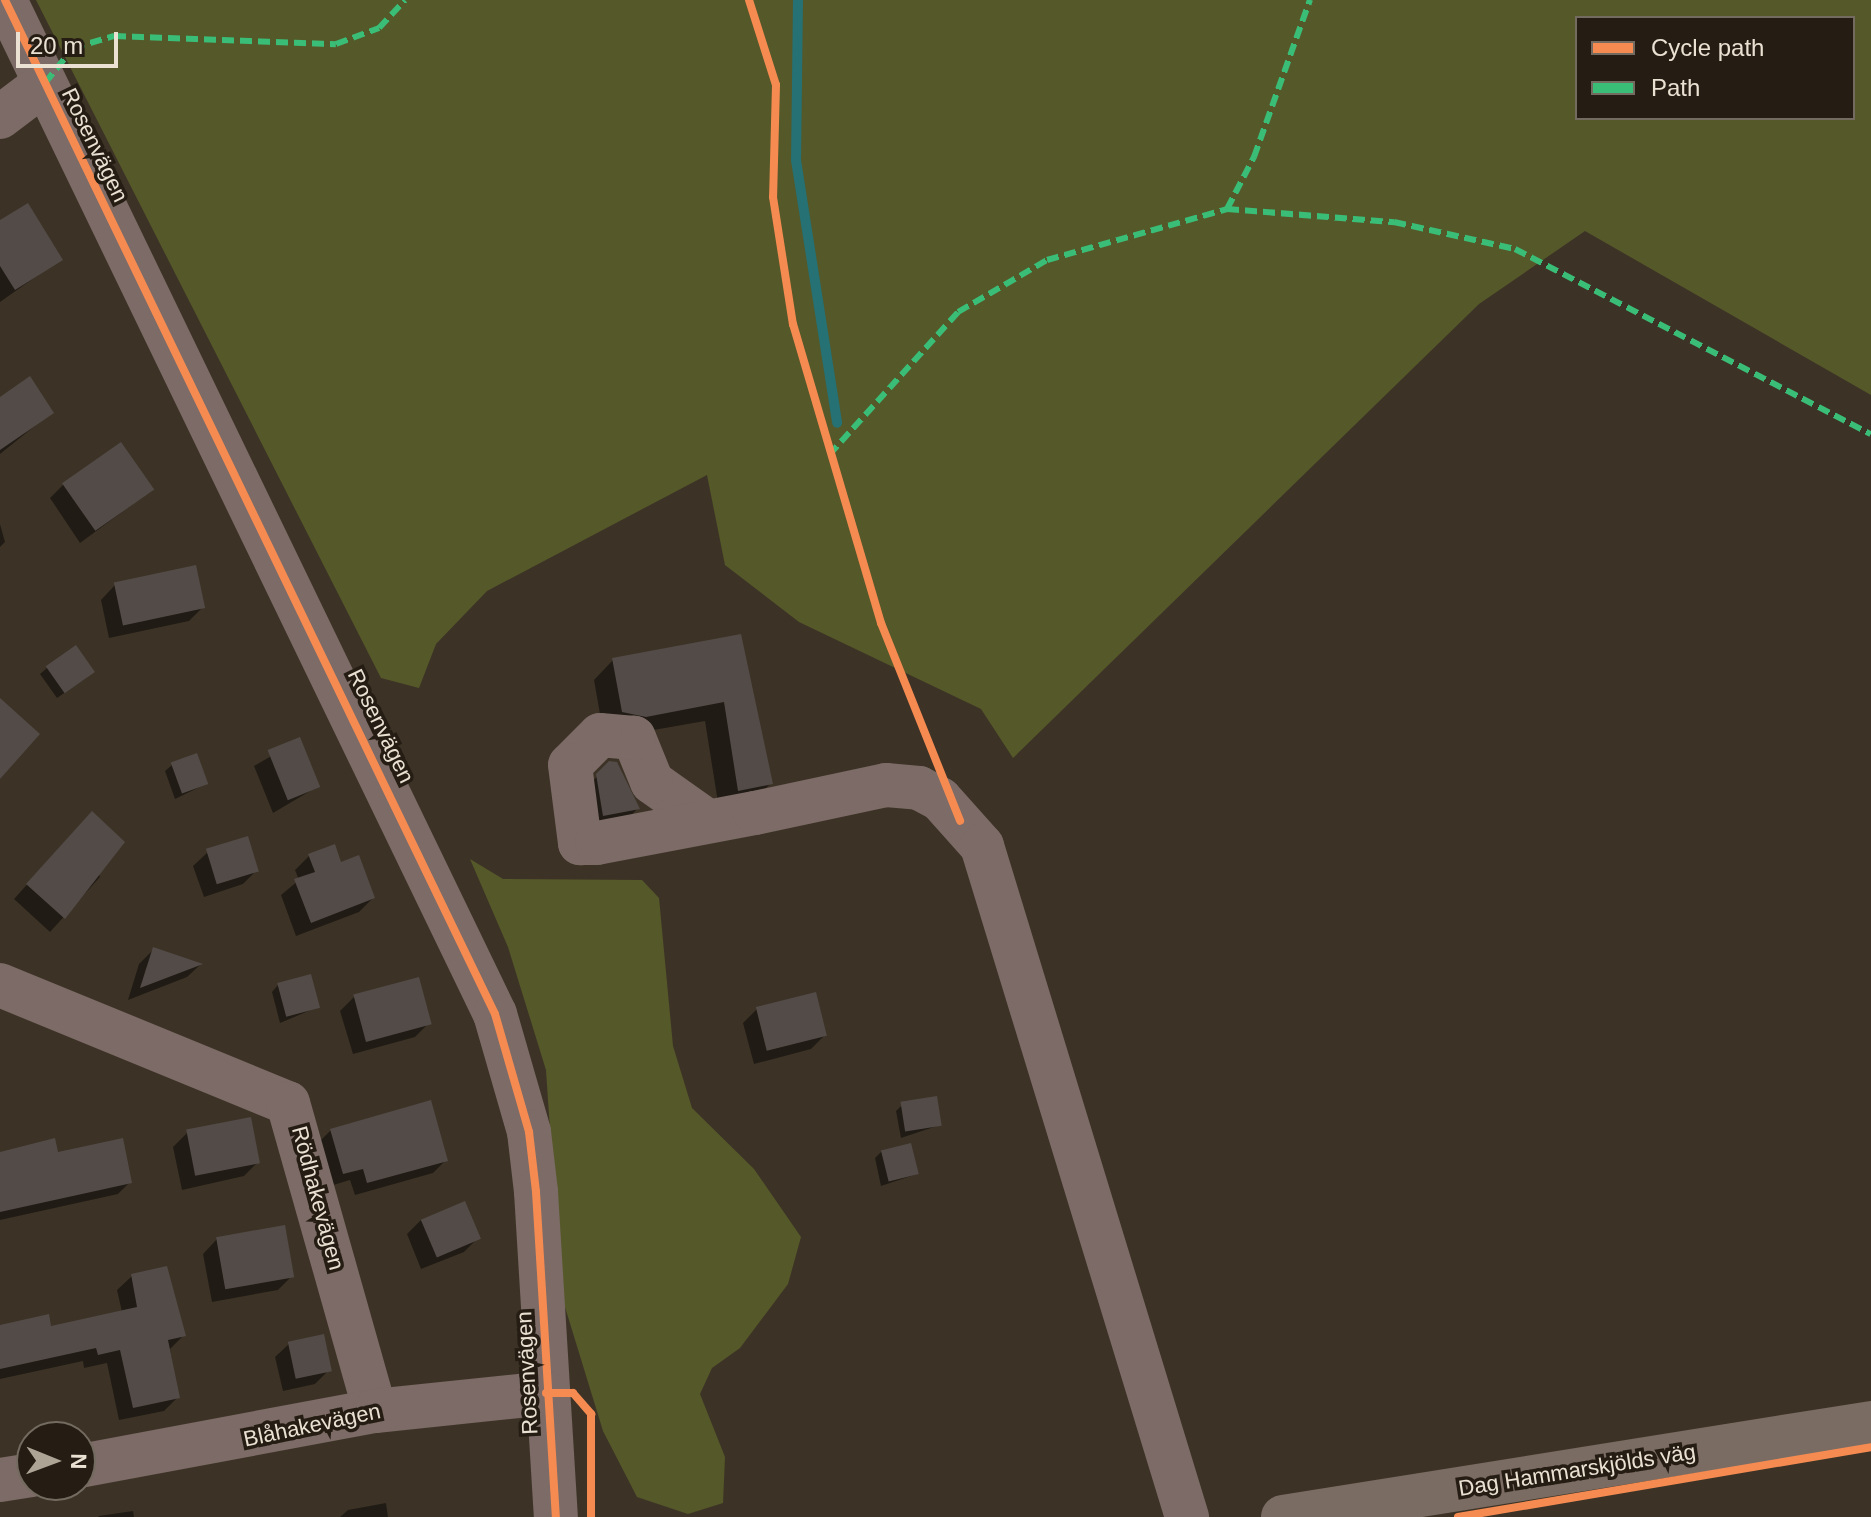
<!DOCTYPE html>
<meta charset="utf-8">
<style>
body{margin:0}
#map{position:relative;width:1871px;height:1517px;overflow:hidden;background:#3c3326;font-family:Helvetica,sans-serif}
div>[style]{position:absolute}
.green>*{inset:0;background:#555829}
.shadow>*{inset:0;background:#0007}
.stream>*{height:10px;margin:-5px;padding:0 5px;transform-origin:5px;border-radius:5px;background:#257174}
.building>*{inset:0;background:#534b48;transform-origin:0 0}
.minor>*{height:44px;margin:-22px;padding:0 22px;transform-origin:22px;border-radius:22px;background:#7c6b66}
.major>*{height:44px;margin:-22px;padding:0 22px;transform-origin:22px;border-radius:22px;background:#7b6c63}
.quiet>*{height:6px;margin-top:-3px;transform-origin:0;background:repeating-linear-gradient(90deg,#3abd76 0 12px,transparent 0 18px)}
.cycleway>*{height:8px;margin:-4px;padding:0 4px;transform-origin:4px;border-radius:4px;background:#f68b52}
span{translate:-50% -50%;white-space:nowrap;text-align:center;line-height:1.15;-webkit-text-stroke:7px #251d13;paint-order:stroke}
.street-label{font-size:22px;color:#ebe1d3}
.legend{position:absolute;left:1575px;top:16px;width:280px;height:104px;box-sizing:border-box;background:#251d13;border:2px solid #746b60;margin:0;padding:10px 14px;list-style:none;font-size:24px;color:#ebe1d3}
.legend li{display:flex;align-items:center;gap:16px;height:40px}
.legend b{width:40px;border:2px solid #746b60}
.north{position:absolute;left:16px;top:1421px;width:80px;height:80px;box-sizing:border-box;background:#251d13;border:2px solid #746b60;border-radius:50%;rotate:91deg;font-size:22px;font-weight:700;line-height:32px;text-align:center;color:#ebe1d3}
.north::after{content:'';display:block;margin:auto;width:28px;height:36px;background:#aea496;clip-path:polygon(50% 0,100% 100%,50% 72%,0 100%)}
.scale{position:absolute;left:16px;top:32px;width:102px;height:36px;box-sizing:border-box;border:4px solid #ebe1d3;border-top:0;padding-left:10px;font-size:24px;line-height:28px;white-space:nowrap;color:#ebe1d3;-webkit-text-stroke:6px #251d13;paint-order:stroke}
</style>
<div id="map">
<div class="green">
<div style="clip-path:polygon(evenodd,36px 0,1871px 0,1871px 395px,1585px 231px,1479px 304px,1013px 758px,981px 709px,799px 622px,725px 565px,707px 475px,487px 591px,436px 644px,419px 688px,381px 678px,36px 0,1853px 18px,1853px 118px,1577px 118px,1577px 18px,1853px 18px)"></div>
<div style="clip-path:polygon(470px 859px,503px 879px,642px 880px,659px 898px,673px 1046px,692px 1108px,754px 1169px,801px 1237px,788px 1284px,740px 1348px,712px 1368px,700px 1394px,725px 1457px,723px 1503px,688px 1514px,637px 1497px,603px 1431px,561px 1294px,546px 1070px,508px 947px)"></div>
</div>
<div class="shadow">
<div style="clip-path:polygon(0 222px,61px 259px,0 302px)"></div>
<div style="clip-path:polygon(0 399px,52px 412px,0 454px)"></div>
<div style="clip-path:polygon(64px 484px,152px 490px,80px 543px,50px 498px)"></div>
<div style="clip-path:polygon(0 524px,5px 542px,0 547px)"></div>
<div style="clip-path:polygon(115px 585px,203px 607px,189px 621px,109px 638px,101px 600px)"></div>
<div style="clip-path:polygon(739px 637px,771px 783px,752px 802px,719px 809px,705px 721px,625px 735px,603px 731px,594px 680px,613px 660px)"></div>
<div style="clip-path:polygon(47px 668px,86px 678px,57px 698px,40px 674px)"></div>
<div style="clip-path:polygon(299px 740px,317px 787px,273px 813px,254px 766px)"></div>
<div style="clip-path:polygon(172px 765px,206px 784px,175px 799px,165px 771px)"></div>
<div style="clip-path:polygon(598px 776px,637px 809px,624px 823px,589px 829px,583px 790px)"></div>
<div style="clip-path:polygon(78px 828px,100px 877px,50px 932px,14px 899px)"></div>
<div style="clip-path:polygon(208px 852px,257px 870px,243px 884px,204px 897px,193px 866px)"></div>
<div style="clip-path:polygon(309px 856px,340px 865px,373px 898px,359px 912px,296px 936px,281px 895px,299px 880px,295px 870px)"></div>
<div style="clip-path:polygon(153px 950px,200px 965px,187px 977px,128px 1000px,139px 964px)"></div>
<div style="clip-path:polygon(278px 985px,318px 1007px,280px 1023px,272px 992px)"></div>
<div style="clip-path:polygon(354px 997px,429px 1023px,415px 1037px,353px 1054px,340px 1011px)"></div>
<div style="clip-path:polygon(757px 1009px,825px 1035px,811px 1049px,754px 1064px,743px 1023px)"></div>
<div style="clip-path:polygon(902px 1105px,940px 1125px,901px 1138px,896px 1111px)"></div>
<div style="clip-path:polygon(331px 1130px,446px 1160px,433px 1173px,355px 1195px,350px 1180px,330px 1186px,318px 1143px)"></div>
<div style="clip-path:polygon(187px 1133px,258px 1162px,244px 1176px,182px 1190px,173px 1147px)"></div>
<div style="clip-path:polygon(882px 1151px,917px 1174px,881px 1186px,875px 1158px)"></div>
<div style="clip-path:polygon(0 1154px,56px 1154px,130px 1182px,118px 1194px,0 1220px)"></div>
<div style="clip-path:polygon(421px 1220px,478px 1238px,464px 1252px,421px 1269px,407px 1234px)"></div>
<div style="clip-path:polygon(217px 1239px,292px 1276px,278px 1290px,212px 1302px,203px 1254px)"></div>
<div style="clip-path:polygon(132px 1276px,184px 1335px,170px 1349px,178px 1397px,164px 1411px,119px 1420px,107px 1363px,84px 1368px,83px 1361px,0 1379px,0 1327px,50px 1328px,122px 1312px,117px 1290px)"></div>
<div style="clip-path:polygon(290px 1343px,329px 1370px,315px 1384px,283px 1391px,275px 1357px)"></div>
<div style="clip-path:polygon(386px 1503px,388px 1517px,340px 1517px,348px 1510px)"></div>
<div style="clip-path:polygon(133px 1511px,134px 1517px,98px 1517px,99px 1516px)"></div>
</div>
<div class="stream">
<div style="left:798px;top:0;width:160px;rotate:90.7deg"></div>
<div style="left:796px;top:160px;width:266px;rotate:81.1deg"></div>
</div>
<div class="building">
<div style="clip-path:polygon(28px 203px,63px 260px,15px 290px,0 266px,0 220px)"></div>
<div style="clip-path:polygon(30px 376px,54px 413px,0 450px,0 397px)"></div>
<div style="left:121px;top:442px;width:58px;height:72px;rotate:55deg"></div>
<div style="left:196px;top:565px;width:44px;height:84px;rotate:78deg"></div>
<div style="clip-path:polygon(741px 634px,773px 784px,738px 791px,724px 702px,646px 717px,622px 712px,612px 658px)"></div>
<div style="left:76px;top:645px;width:33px;height:37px;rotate:55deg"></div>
<div style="clip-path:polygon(0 698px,40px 734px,0 779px)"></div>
<div style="left:300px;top:737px;width:54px;height:35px;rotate:68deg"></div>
<div style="left:197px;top:753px;width:33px;height:28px;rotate:70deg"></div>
<div style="clip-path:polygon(609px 761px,617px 762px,640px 809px,603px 816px,596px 774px)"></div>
<div style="clip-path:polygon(92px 811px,125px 842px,65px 919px,26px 884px)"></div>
<div style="left:248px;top:836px;width:37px;height:44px;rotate:73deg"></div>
<div style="clip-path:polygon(335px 844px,341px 862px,359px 855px,375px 898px,311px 923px,294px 879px,315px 872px,308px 854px)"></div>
<div style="clip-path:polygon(153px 947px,203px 964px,140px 988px)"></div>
<div style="left:311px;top:974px;width:35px;height:35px;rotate:75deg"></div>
<div style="left:419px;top:977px;width:49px;height:68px;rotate:75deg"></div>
<div style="left:816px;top:992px;width:45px;height:62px;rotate:76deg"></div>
<div style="left:937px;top:1096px;width:30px;height:37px;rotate:81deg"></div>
<div style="clip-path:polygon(431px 1100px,448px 1161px,367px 1183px,363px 1169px,343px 1174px,330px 1129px)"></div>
<div style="left:251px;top:1117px;width:47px;height:66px;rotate:79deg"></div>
<div style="clip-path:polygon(55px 1138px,58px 1152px,123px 1138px,132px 1183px,0 1212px,0 1152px)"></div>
<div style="left:911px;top:1143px;width:32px;height:31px;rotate:76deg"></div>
<div style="left:465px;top:1201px;width:41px;height:48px;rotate:67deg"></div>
<div style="left:285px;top:1225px;width:53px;height:70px;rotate:80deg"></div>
<div style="clip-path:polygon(167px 1266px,186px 1336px,168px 1340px,180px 1398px,133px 1408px,120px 1350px,98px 1355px,96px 1348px,0 1369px,0 1325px,49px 1314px,51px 1326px,137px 1307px,131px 1274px)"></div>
<div style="left:324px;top:1334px;width:38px;height:37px;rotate:78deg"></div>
</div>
<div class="minor">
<div style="left:5px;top:0;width:1126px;rotate:64.21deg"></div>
<div style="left:495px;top:1014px;width:123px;rotate:73.9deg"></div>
<div style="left:529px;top:1132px;width:60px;rotate:83.3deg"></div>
<div style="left:536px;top:1192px;width:326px;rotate:86.5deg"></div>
<div style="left:0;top:117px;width:56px;rotate:-37.1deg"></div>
<div style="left:707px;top:821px;width:67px;rotate:-144.7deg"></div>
<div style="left:652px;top:782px;width:48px;rotate:-112.2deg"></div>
<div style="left:634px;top:738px;width:34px;rotate:-175deg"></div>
<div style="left:600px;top:735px;width:42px;rotate:135deg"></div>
<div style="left:570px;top:765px;width:79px;rotate:82.7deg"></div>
<div style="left:580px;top:843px;width:17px"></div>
<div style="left:597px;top:843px;width:161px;rotate:-10.8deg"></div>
<div style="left:755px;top:813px;width:134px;rotate:-12.1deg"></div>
<div style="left:886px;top:785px;width:33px;rotate:5deg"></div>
<div style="left:919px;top:788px;width:24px;rotate:28deg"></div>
<div style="left:940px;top:799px;width:63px;rotate:48.2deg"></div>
<div style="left:982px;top:846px;width:702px;rotate:73.01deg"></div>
<div style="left:0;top:985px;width:311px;rotate:22.3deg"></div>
<div style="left:288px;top:1103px;width:320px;rotate:74.2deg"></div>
<div style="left:80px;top:1466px;width:300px;rotate:-10.6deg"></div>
<div style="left:375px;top:1411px;width:172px;rotate:-6deg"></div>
<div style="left:0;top:1480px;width:32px;rotate:-9deg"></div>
</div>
<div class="major">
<div style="left:1283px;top:1517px;width:595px;rotate:-9.08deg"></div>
</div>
<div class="quiet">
<div style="left:45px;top:83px;width:45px;rotate:-51.3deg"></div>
<div style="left:73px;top:48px;width:43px;rotate:-16.3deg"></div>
<div style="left:114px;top:36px;width:222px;rotate:2.1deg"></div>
<div style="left:336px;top:44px;width:46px;rotate:-20.4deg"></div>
<div style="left:379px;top:28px;width:38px;rotate:-47deg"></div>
<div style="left:1227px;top:209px;width:168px;rotate:4.5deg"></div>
<div style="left:1394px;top:222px;width:124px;rotate:12.6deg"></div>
<div style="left:1515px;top:249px;width:401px;rotate:27.5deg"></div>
<div style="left:829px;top:455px;width:193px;rotate:-47.9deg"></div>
<div style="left:958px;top:312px;width:103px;rotate:-30.3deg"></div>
<div style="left:1047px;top:260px;width:187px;rotate:-15.8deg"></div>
<div style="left:1227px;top:209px;width:59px;rotate:-62.6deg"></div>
<div style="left:1254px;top:157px;width:167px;rotate:-70.4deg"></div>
</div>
<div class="cycleway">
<div style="left:5px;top:0;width:1126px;rotate:64.21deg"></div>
<div style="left:495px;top:1014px;width:123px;rotate:73.9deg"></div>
<div style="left:529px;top:1132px;width:60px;rotate:83.3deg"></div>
<div style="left:536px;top:1192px;width:326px;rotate:86.5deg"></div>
<div style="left:749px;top:0;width:89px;rotate:72.4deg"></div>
<div style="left:776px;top:85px;width:112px;rotate:91.5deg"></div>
<div style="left:773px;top:197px;width:129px;rotate:81.1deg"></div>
<div style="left:793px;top:324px;width:312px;rotate:73.6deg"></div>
<div style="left:881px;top:623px;width:213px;rotate:68.2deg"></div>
<div style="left:546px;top:1393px;width:27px"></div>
<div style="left:573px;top:1393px;width:28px;rotate:49deg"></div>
<div style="left:591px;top:1414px;width:103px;rotate:90deg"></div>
<div style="left:1458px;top:1517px;width:419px;rotate:-9.6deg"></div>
</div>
<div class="street-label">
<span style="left:95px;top:145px;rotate:64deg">Rosenvägen</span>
<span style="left:381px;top:726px;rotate:64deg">Rosenvägen</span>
<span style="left:318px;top:1198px;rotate:75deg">Rödhakevägen</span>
<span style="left:527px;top:1373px;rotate:-93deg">Rosenvägen</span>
<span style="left:312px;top:1425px;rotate:-12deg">Blåhakevägen</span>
<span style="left:1577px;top:1470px;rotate:-9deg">Dag Hammarskjölds väg</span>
</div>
<ul class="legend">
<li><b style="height:10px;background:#f68b52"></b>Cycle path</li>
<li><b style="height:10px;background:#3abd76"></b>Path</li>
</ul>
<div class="north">N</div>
<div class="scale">20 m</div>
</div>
